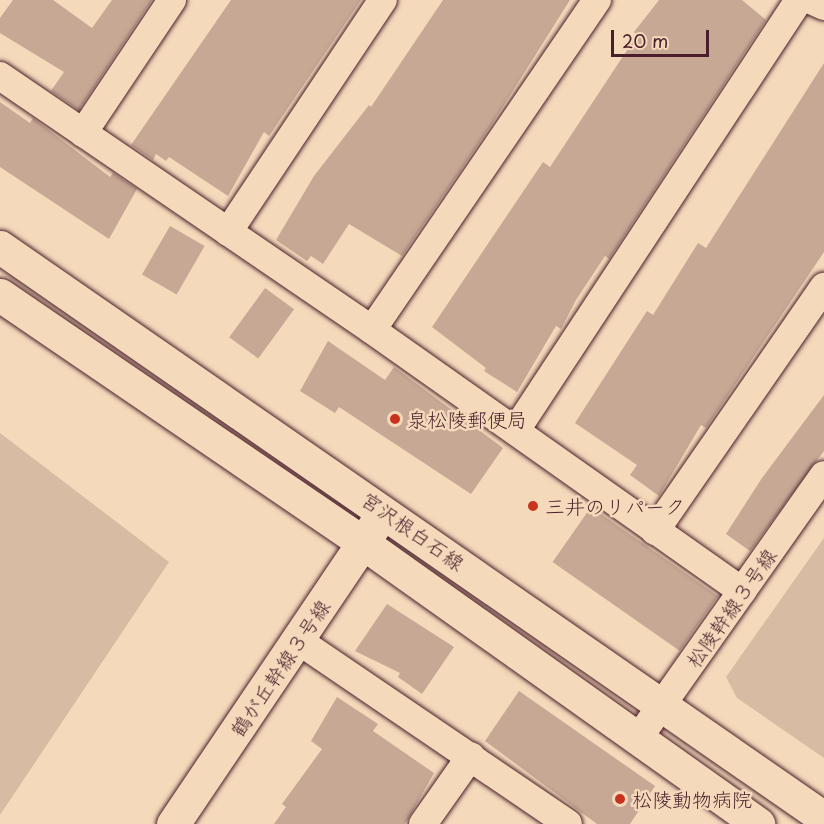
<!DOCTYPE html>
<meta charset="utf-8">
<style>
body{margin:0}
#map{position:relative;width:824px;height:824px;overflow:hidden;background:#f4d9bb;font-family:"Playpen Sans","Klee One",sans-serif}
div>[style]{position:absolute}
.green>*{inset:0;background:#d8bba3}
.building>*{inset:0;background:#c7a895;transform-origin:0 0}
.roads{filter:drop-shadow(0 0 2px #4a1f2b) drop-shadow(0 0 2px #4a1f2b)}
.street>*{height:28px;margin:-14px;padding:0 14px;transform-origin:14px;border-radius:14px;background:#f4d9bb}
.secondary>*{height:33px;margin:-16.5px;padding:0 16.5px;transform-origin:16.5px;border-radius:16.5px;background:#f4d9bb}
.dots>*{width:16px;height:16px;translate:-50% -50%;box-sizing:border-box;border:3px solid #f4d9bb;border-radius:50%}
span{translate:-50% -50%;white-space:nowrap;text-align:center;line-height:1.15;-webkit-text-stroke:5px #f4d9bb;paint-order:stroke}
.poi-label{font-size:20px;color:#4a1f2b}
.left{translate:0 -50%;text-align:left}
.street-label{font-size:20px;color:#4a1f2b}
.scale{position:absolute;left:611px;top:30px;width:98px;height:27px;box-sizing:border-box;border:3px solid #4a1f2b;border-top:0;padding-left:8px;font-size:18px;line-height:21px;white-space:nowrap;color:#4a1f2b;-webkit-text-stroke:4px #f4d9bb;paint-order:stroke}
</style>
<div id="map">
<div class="green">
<div style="clip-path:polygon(0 433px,169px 562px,0 815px)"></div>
<div style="clip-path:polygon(824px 538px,824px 758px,737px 698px,726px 677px)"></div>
</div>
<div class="building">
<div style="clip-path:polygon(13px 0,53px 0,92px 28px,112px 0,152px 0,79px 110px,51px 91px,64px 72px,0 33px,0 18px)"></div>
<div style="clip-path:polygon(231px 0,361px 0,269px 136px,264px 132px,228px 196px,169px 157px,166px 161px,156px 154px,153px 160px,131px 145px)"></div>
<div style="clip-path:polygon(443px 0,570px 0,490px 127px,402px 256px,349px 224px,323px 264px,311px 256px,307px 261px,276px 240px,314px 176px,369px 105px,371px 107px)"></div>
<div style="clip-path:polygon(659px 0,742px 0,766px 20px,609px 259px,605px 256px,576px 300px,561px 329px,556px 326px,517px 392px,484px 371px,486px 368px,432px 327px,543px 162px,550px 167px,637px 35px,634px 32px)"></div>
<div style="clip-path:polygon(824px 63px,824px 252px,706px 428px,701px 425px,659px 496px,630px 475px,637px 465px,575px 423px,647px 311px,653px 315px,698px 243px,706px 248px)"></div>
<div style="clip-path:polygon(0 102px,30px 123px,33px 118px,110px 177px,113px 173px,137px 189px,109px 239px,0 167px)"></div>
<div style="left:170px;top:226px;width:40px;height:56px;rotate:30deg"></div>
<div style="left:265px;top:288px;width:36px;height:61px;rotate:36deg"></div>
<div style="clip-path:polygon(328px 341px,385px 380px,394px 367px,503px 448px,471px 494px,339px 407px,335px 413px,300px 391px)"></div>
<div style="clip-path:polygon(824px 395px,824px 451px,750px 551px,726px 534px,762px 478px)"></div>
<div style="left:591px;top:507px;width:155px;height:67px;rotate:35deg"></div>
<div style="clip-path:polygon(387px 604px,454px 647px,422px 694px,398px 677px,400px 673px,355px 651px)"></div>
<div style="clip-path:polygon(519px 691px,655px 786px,630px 824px,597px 824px,485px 741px)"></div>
<div style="clip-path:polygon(337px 697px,378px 724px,373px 731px,434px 773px,405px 824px,274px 824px,286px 807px,282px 804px,322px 749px,311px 741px)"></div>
</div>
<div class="roads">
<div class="street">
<div style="left:597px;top:0;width:399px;rotate:124.3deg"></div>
<div style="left:372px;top:330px;width:453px;rotate:35.2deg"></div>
<div style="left:811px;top:0;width:14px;rotate:25deg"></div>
<div style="left:0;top:76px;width:450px;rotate:34.3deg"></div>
<div style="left:83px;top:133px;width:160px;rotate:-56.2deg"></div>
<div style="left:228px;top:232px;width:279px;rotate:-56.3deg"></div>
<div style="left:516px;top:430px;width:515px;rotate:-56.65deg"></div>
<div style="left:655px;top:531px;width:297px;rotate:-55.3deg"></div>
<div style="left:299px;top:641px;width:325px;rotate:34.2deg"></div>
<div style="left:637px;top:740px;width:324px;rotate:-54.8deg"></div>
<div style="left:423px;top:824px;width:83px;rotate:-54.8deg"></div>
</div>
<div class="secondary">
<div style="left:0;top:247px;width:1003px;rotate:34.72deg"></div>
<div style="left:0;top:295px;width:440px;rotate:34.3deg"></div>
<div style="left:363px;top:543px;width:485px;rotate:35.4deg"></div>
<div style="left:173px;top:824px;width:362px;rotate:-56deg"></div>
</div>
</div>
<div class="dots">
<div style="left:395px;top:419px;background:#c8321e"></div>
<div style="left:533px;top:506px;background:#c8321e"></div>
<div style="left:620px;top:799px;background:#c8321e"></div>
</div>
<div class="poi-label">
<span class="left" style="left:407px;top:419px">泉松陵郵便局</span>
<span class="left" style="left:545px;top:506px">三井のリパーク</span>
<span class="left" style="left:632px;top:799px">松陵動物病院</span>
</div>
<div class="street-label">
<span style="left:413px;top:531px;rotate:35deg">宮沢根白石線</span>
<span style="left:731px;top:608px;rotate:-55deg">松陵幹線３号線</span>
<span style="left:280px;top:668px;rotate:-56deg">鶴が丘幹線３号線</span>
</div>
<div class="scale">20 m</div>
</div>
